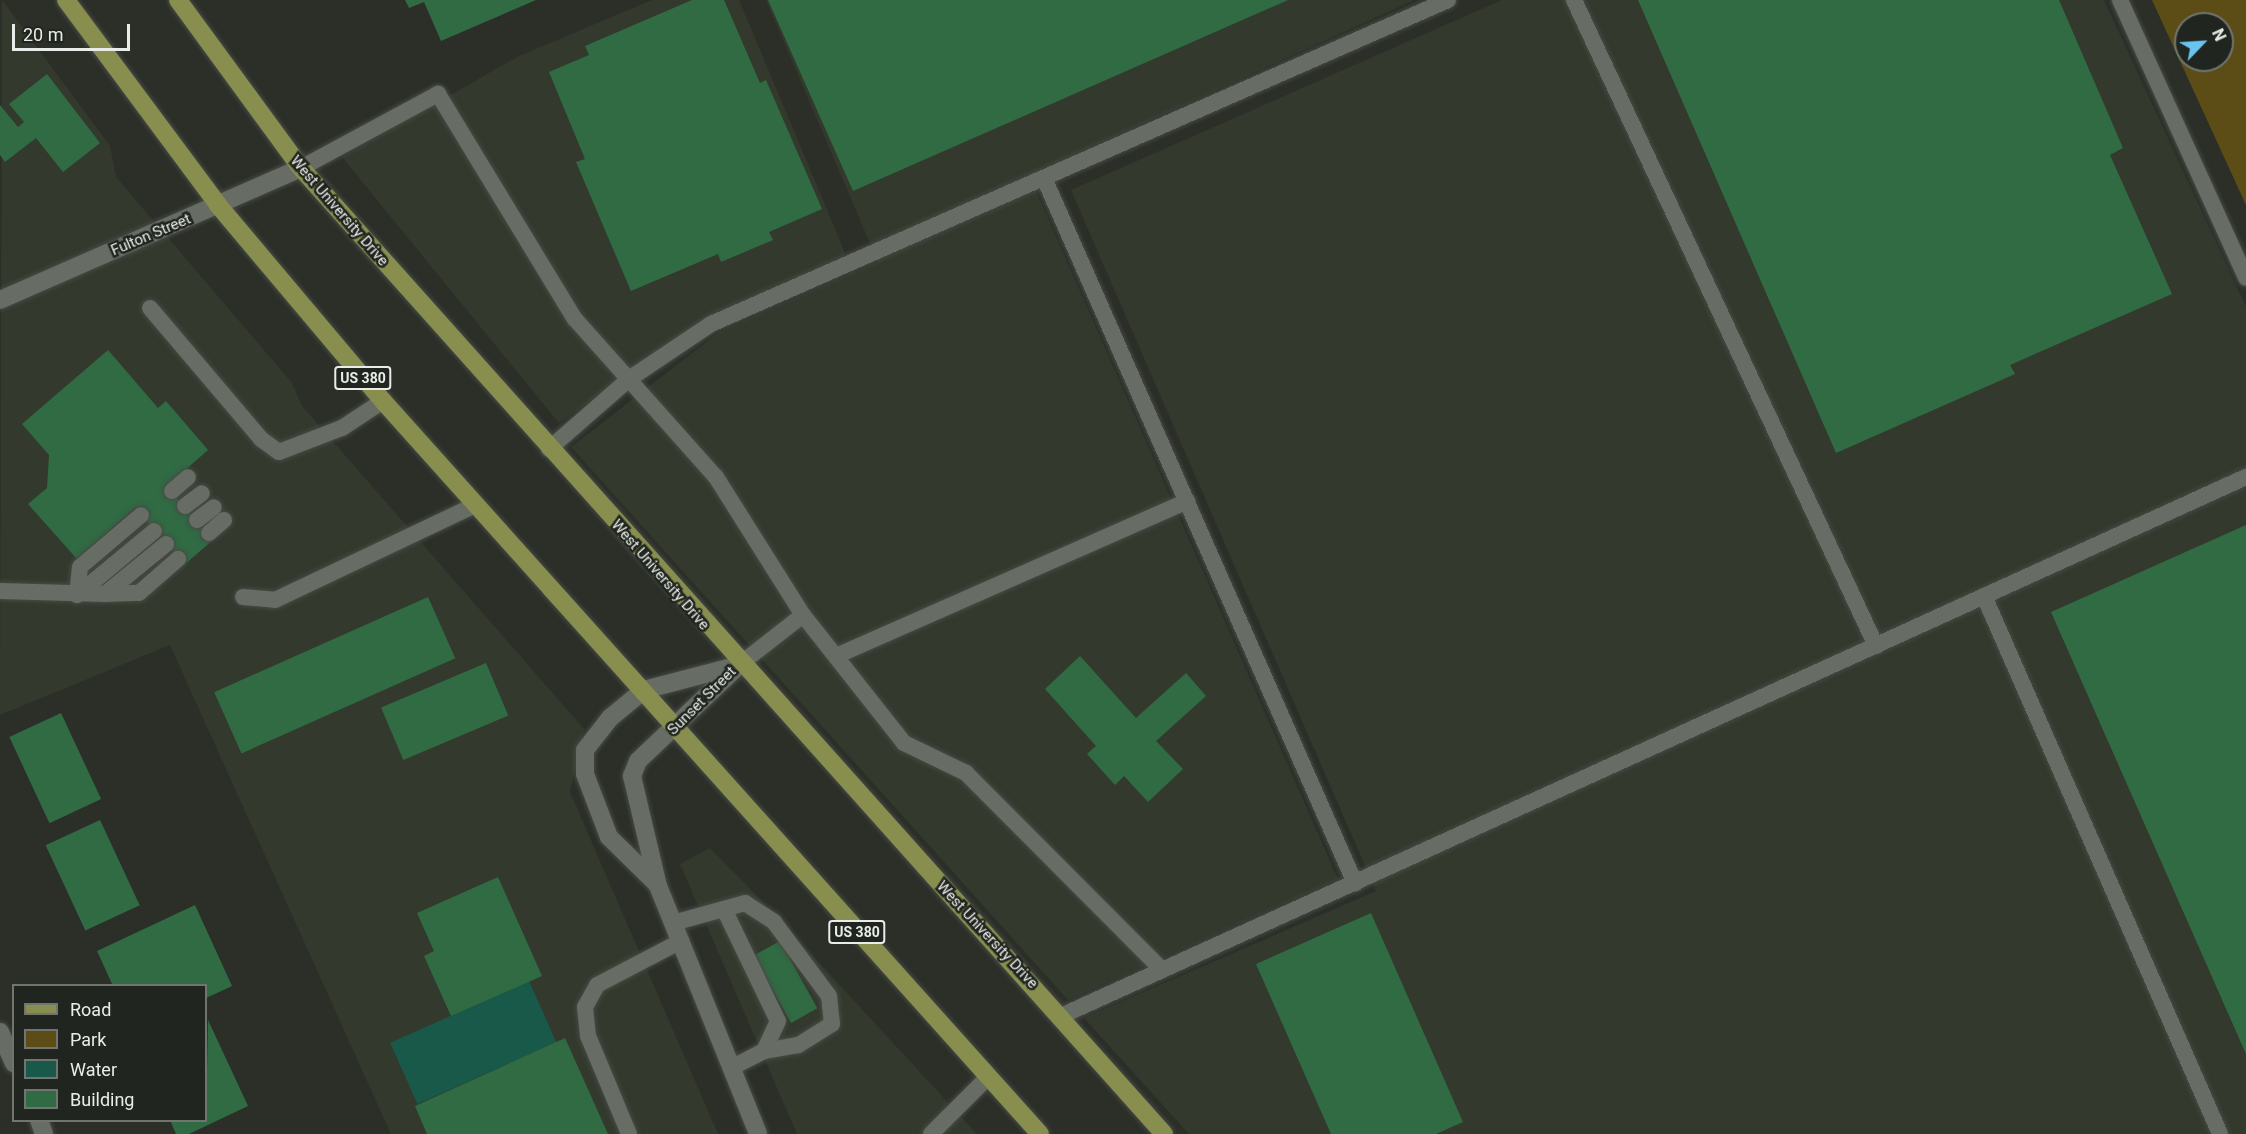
<!DOCTYPE html>
<style>
body{margin:0}
#map{position:relative;width:2246px;height:1134px;overflow:hidden;background:#2b2f28;font-family:Roboto,sans-serif}
div>[style]{position:absolute}
.built>*{inset:0;background:#333a2d}
.green>*{inset:0;background:#5c4d17}
.water>*{inset:0;background:#185949;transform-origin:0 0}
.building>*{inset:0;background:#306b44;transform-origin:0 0}
.roads{filter:drop-shadow(0 0 2px #474a45) drop-shadow(0 0 2px #474a45)}
.service>*{height:16px;margin:-8px;padding:0 8px;transform-origin:8px;border-radius:8px;background:#676c64}
.minor>*{height:18px;margin:-9px;padding:0 9px;transform-origin:9px;border-radius:9px;background:#676c64}
.tertiary>*{height:18px;margin:-9px;padding:0 9px;transform-origin:9px;border-radius:9px;background:#676c64}
.primary>*{height:18px;margin:-9px;padding:0 9px;transform-origin:9px;border-radius:9px;background:#878e4e}
span{translate:-50% -50%;white-space:nowrap;text-align:center;line-height:1.15;-webkit-text-stroke:5px #21251f;paint-order:stroke}
.shield-label span{padding:2px 4px;background:#21251f;border:2px solid;border-radius:4px;-webkit-text-stroke-width:0}
.shield-label{font-size:14px;color:#e9ece8;font-weight:700}
.street-label{font-size:15px;color:#e9ece8}
.legend{position:absolute;left:12px;top:984px;width:195px;height:138px;box-sizing:border-box;background:#21251f;border:2px solid #71756f;margin:0;padding:8px 10px;list-style:none;font-size:18px;color:#e9ece8}
.legend li{display:flex;align-items:center;gap:12px;height:30px}
.legend b{width:30px;border:2px solid #71756f}
.north{position:absolute;left:2174px;top:12px;width:60px;height:60px;box-sizing:border-box;background:#21251f;border:2px solid #71756f;border-radius:50%;rotate:65deg;font-size:16px;font-weight:700;line-height:24px;text-align:center;color:#e9ece8}
.north::after{content:'';display:block;margin:auto;width:21px;height:27px;background:#68c4f0;clip-path:polygon(50% 0,100% 100%,50% 72%,0 100%)}
.scale{position:absolute;left:12px;top:24px;width:118px;height:27px;box-sizing:border-box;border:3px solid #e9ece8;border-top:0;padding-left:8px;font-size:18px;line-height:21px;white-space:nowrap;color:#e9ece8;-webkit-text-stroke:4px #21251f;paint-order:stroke}
</style>
<div id="map">
<div class="built">
<div style="clip-path:polygon(2px 0,110px 146px,116px 177px,292px 383px,302px 406px,584px 729px,570px 792px,718px 1134px,391px 1134px,170px 645px,0 715px)"></div>
<div style="clip-path:polygon(652px 0,739px 0,846px 255px,708px 317px,559px 423px,342px 157px,517px 57px)"></div>
<div style="clip-path:polygon(766px 0,1414px 0,1029px 175px,1338px 879px,1068px 1000px,571px 447px,718px 333px,878px 262px)"></div>
<div style="clip-path:polygon(1502px 0,2104px 0,2246px 307px,2246px 1134px,1189px 1134px,1084px 1018px,1376px 891px,1071px 190px)"></div>
<div style="clip-path:polygon(710px 848px,765px 904px,977px 1134px,797px 1134px,680px 864px)"></div>
</div>
<div class="green">
<div style="clip-path:polygon(evenodd,2152px 0,2246px 0,2246px 205px,2152px 0,2186px 24px,2222px 24px,2222px 60px,2186px 60px,2186px 24px)"></div>
</div>
<div class="water">
<div style="left:529px;top:981px;width:67px;height:152px;rotate:66deg"></div>
</div>
<div class="building">
<div style="clip-path:polygon(405px 0,536px 0,441px 41px,424px 2px,409px 8px)"></div>
<div style="clip-path:polygon(692px 0,724px 0,760px 83px,766px 80px,822px 209px,769px 232px,773px 240px,721px 262px,718px 254px,631px 291px,576px 162px,585px 159px,549px 72px,589px 55px,585px 46px)"></div>
<div style="clip-path:polygon(768px 0,1288px 0,853px 191px)"></div>
<div style="clip-path:polygon(1638px 0,2059px 0,2123px 148px,2110px 155px,2172px 294px,2010px 365px,2015px 374px,1836px 453px)"></div>
<div style="clip-path:polygon(47px 74px,100px 143px,63px 172px,36px 138px,5px 162px,0 155px,0 105px,18px 127px,24px 122px,9px 104px)"></div>
<div style="clip-path:polygon(108px 350px,158px 408px,166px 401px,208px 450px,167px 486px,214px 539px,184px 565px,135px 508px,77px 559px,28px 504px,47px 488px,49px 455px,22px 424px)"></div>
<div style="clip-path:polygon(2246px 525px,2246px 1054px,2051px 612px)"></div>
<div style="left:428px;top:597px;width:67px;height:234px;rotate:66deg"></div>
<div style="clip-path:polygon(1080px 656px,1136px 718px,1186px 673px,1206px 696px,1156px 741px,1183px 769px,1148px 802px,1124px 776px,1115px 785px,1087px 754px,1096px 746px,1045px 689px)"></div>
<div style="left:486px;top:663px;width:57px;height:114px;rotate:67deg"></div>
<div style="left:61px;top:713px;width:95px;height:57px;rotate:65deg"></div>
<div style="left:100px;top:820px;width:94px;height:60px;rotate:65deg"></div>
<div style="clip-path:polygon(498px 877px,542px 976px,451px 1016px,424px 956px,434px 951px,417px 913px)"></div>
<div style="clip-path:polygon(195px 905px,232px 986px,206px 998px,206px 986px,113px 986px,97px 951px)"></div>
<div style="clip-path:polygon(1371px 913px,1463px 1122px,1436px 1134px,1331px 1134px,1256px 964px)"></div>
<div style="left:780px;top:941px;width:77px;height:30px;rotate:61deg"></div>
<div style="clip-path:polygon(208px 1020px,248px 1106px,189px 1134px,176px 1134px,170px 1120px,206px 1120px)"></div>
<div style="clip-path:polygon(565px 1038px,608px 1134px,427px 1134px,415px 1106px)"></div>
</div>
<div class="roads">
<div class="service">
<div style="left:1574px;top:0;width:713px;rotate:64.94deg"></div>
<div style="left:2120px;top:0;width:305px;rotate:65.6deg"></div>
<div style="left:301px;top:168px;width:156px;rotate:-28.4deg"></div>
<div style="left:438px;top:94px;width:263px;rotate:58.7deg"></div>
<div style="left:575px;top:319px;width:212px;rotate:48.3deg"></div>
<div style="left:716px;top:477px;width:163px;rotate:57.8deg"></div>
<div style="left:803px;top:615px;width:163px;rotate:51.7deg"></div>
<div style="left:904px;top:743px;width:69px;rotate:25.8deg"></div>
<div style="left:966px;top:773px;width:278px;rotate:45.1deg"></div>
<div style="left:1044px;top:178px;width:771px;rotate:66.2deg"></div>
<div style="left:150px;top:308px;width:172px;rotate:49.7deg"></div>
<div style="left:261px;top:439px;width:22px;rotate:36deg"></div>
<div style="left:279px;top:452px;width:67px;rotate:-20.9deg"></div>
<div style="left:342px;top:428px;width:49px;rotate:-33.4deg"></div>
<div style="left:549px;top:449px;width:106px;rotate:-41.2deg"></div>
<div style="left:629px;top:379px;width:99px;rotate:-33.9deg"></div>
<div style="left:711px;top:324px;width:805px;rotate:-23.73deg"></div>
<div style="left:172px;top:491px;width:21px;rotate:-41deg"></div>
<div style="left:185px;top:506px;width:21px;rotate:-37deg"></div>
<div style="left:197px;top:520px;width:21px;rotate:-37deg"></div>
<div style="left:209px;top:533px;width:20px;rotate:-41deg"></div>
<div style="left:0;top:591px;width:105px;rotate:1.6deg"></div>
<div style="left:105px;top:594px;width:79px;rotate:-39.3deg"></div>
<div style="left:105px;top:594px;width:34px;rotate:-2deg"></div>
<div style="left:139px;top:593px;width:52px;rotate:-41.1deg"></div>
<div style="left:77px;top:595px;width:28px;rotate:-84deg"></div>
<div style="left:80px;top:567px;width:80px;rotate:-40.4deg"></div>
<div style="left:77px;top:595px;width:100px;rotate:-39.7deg"></div>
<div style="left:1984px;top:596px;width:587px;rotate:66.31deg"></div>
<div style="left:243px;top:597px;width:32px;rotate:5deg"></div>
<div style="left:275px;top:600px;width:221px;rotate:-25.4deg"></div>
<div style="left:836px;top:656px;width:384px;rotate:-23.8deg"></div>
<div style="left:739px;top:665px;width:81px;rotate:-38deg"></div>
<div style="left:724px;top:909px;width:124px;rotate:64.3deg"></div>
<div style="left:778px;top:1021px;width:33px;rotate:115deg"></div>
<div style="left:673px;top:923px;width:75px;rotate:-15.5deg"></div>
<div style="left:745px;top:903px;width:35px;rotate:33deg"></div>
<div style="left:774px;top:922px;width:92px;rotate:53.4deg"></div>
<div style="left:829px;top:996px;width:28px;rotate:84deg"></div>
<div style="left:832px;top:1024px;width:40px;rotate:148deg"></div>
<div style="left:798px;top:1045px;width:35px;rotate:170deg"></div>
<div style="left:764px;top:1051px;width:37px;rotate:153deg"></div>
<div style="left:1061px;top:1016px;width:1302px;rotate:-24.46deg"></div>
<div style="left:629px;top:1134px;width:106px;rotate:-112.7deg"></div>
<div style="left:588px;top:1036px;width:29px;rotate:-96deg"></div>
<div style="left:585px;top:1007px;width:25px;rotate:-61deg"></div>
<div style="left:597px;top:985px;width:95px;rotate:-27.6deg"></div>
<div style="left:931px;top:1134px;width:81px;rotate:-45deg"></div>
</div>
<div class="minor">
<div style="left:739px;top:665px;width:139px;rotate:136.5deg"></div>
<div style="left:638px;top:761px;width:16px;rotate:112deg"></div>
<div style="left:632px;top:776px;width:113px;rotate:76.7deg"></div>
<div style="left:658px;top:886px;width:267px;rotate:68deg"></div>
<div style="left:657px;top:884px;width:67px;rotate:-135.6deg"></div>
<div style="left:609px;top:837px;width:67px;rotate:-110.9deg"></div>
<div style="left:585px;top:774px;width:24px;rotate:-90deg"></div>
<div style="left:585px;top:750px;width:41px;rotate:-52deg"></div>
<div style="left:610px;top:718px;width:44px;rotate:-39.5deg"></div>
<div style="left:644px;top:690px;width:98px;rotate:-14.7deg"></div>
<div style="left:0;top:1032px;width:34px;rotate:66deg"></div>
<div style="left:39px;top:1120px;width:15px;rotate:70deg"></div>
</div>
<div class="tertiary">
<div style="left:0;top:300px;width:329px;rotate:-23.7deg"></div>
</div>
<div class="primary">
<div style="left:66px;top:0;width:255px;rotate:53.4deg"></div>
<div style="left:218px;top:205px;width:256px;rotate:49.9deg"></div>
<div style="left:383px;top:401px;width:984px;rotate:48.13deg"></div>
<div style="left:178px;top:0;width:208px;rotate:53.8deg"></div>
<div style="left:301px;top:168px;width:1295px;rotate:48.22deg"></div>
</div>
</div>
<div class="shield-label">
<span style="left:363px;top:378px">US 380</span>
<span style="left:857px;top:932px">US 380</span>
</div>
<div class="street-label">
<span style="left:339px;top:211px;rotate:49deg">West University Drive</span>
<span style="left:151px;top:235px;rotate:-23deg">Fulton Street</span>
<span style="left:660px;top:575px;rotate:49deg">West University Drive</span>
<span style="left:702px;top:701px;rotate:-45deg">Sunset Street</span>
<span style="left:987px;top:935px;rotate:47deg">West University Drive</span>
</div>
<ul class="legend">
<li><b style="height:8px;background:#878e4e"></b>Road</li>
<li><b style="height:16px;background:#5c4d17"></b>Park</li>
<li><b style="height:16px;background:#185949"></b>Water</li>
<li><b style="height:16px;background:#306b44"></b>Building</li>
</ul>
<div class="north">N</div>
<div class="scale">20 m</div>
</div>
